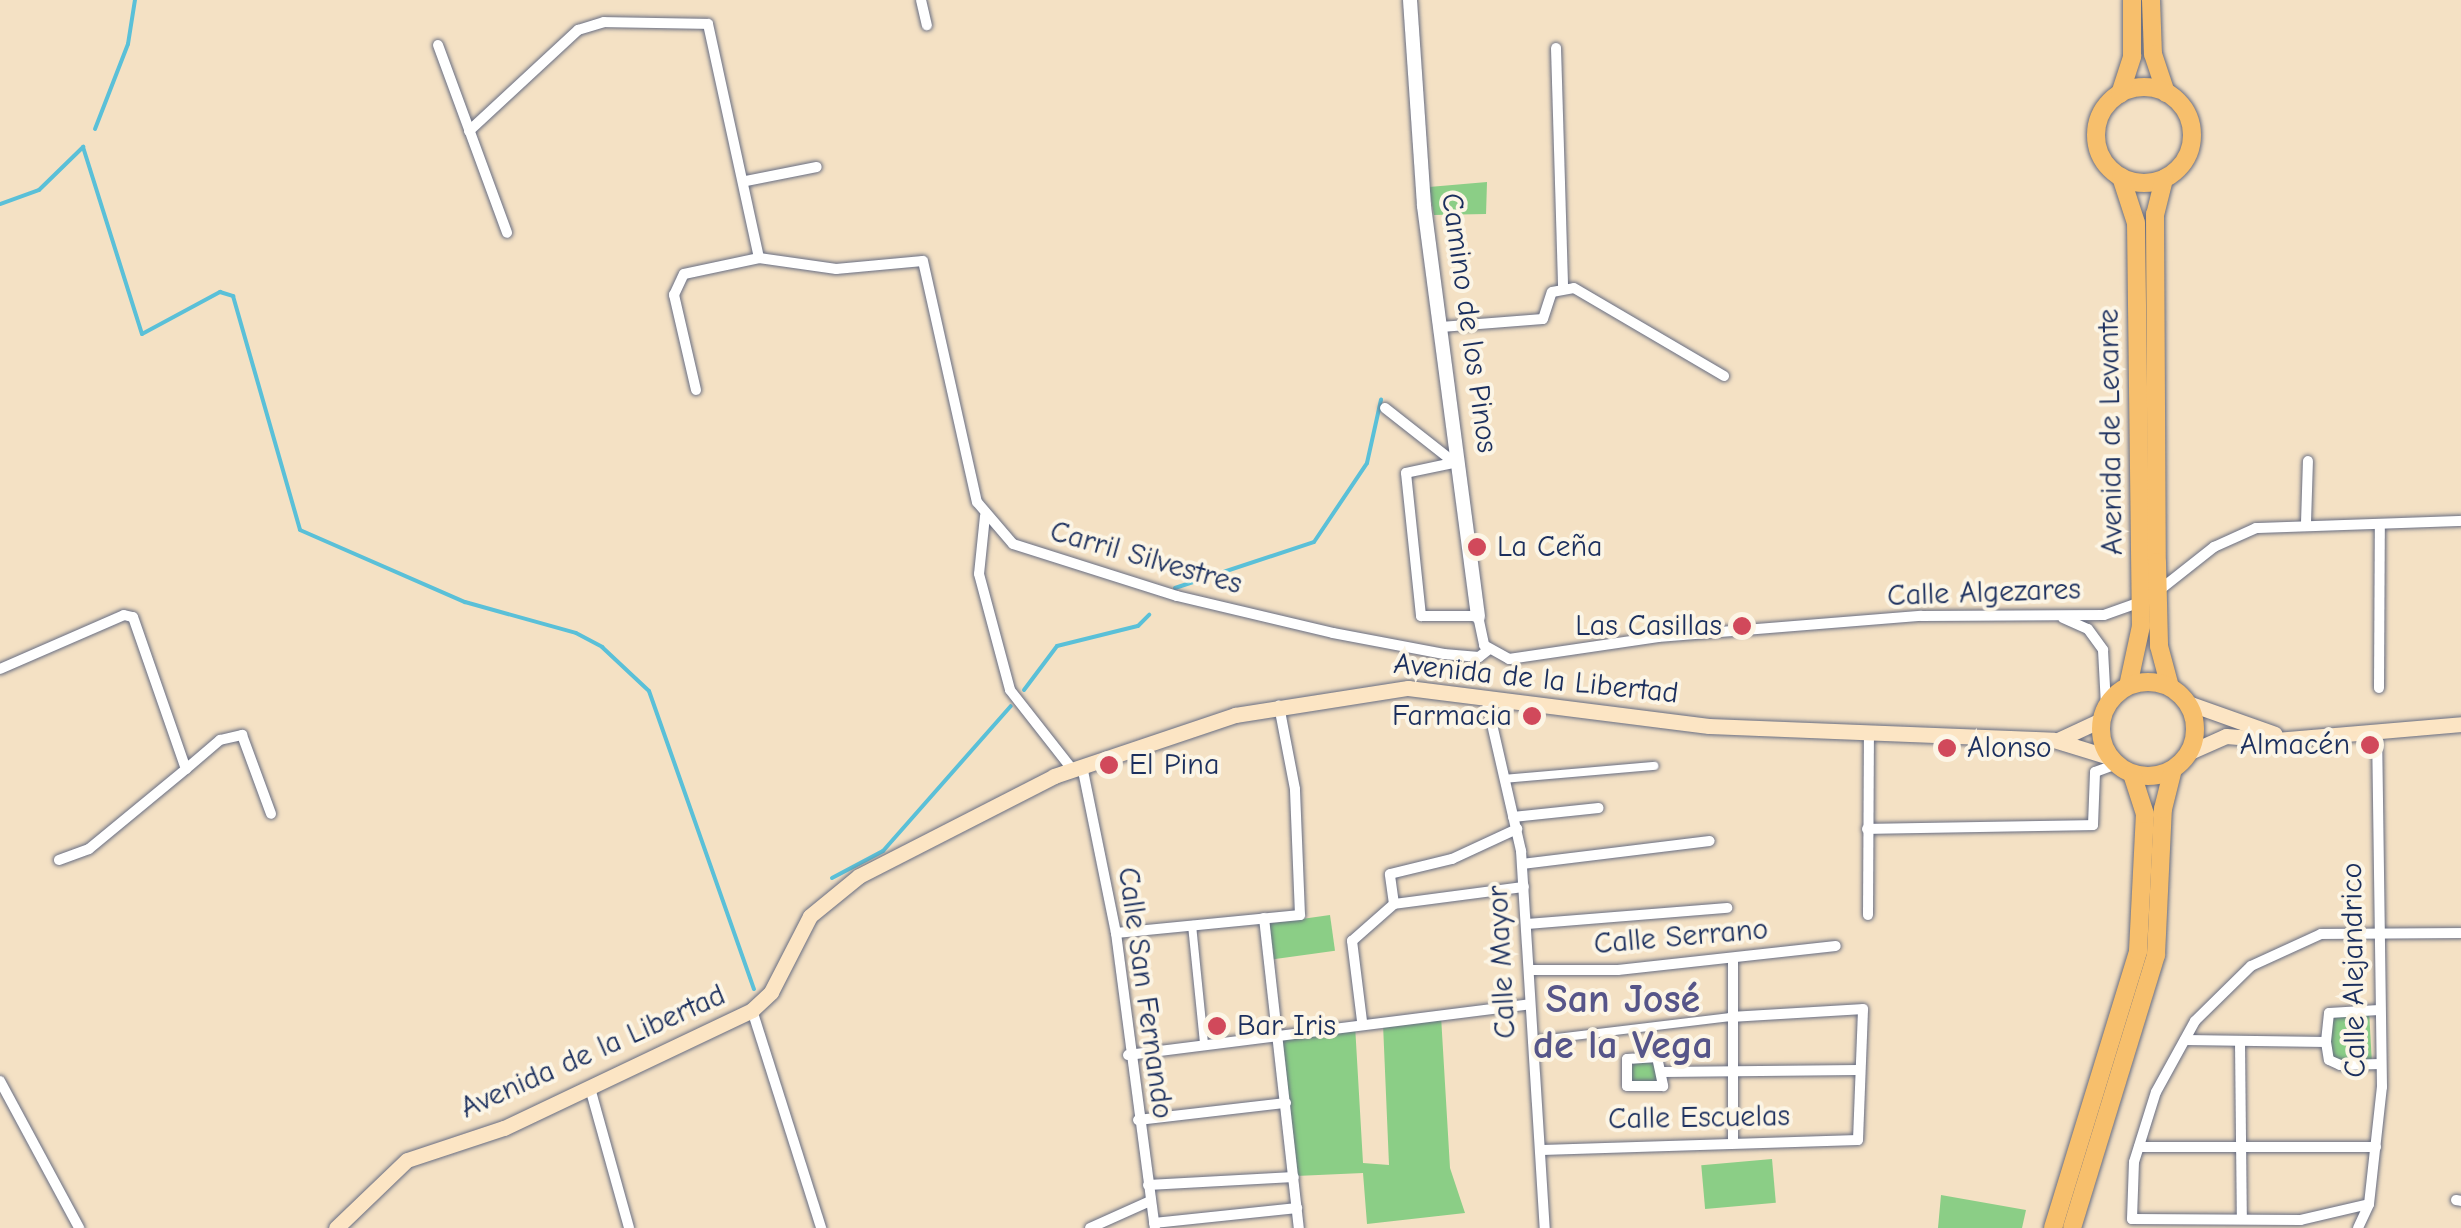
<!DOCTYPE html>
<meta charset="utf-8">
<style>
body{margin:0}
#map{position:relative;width:2461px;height:1228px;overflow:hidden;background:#f4e1c4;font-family:"Comic Neue",sans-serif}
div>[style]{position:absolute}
.green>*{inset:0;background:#8bce86;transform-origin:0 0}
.stream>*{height:4px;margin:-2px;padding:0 2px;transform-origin:2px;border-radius:2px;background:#5ac0d8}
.roads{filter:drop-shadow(0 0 2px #676d82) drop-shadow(0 0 2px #676d82)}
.pedestrian>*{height:8px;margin:-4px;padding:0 4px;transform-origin:4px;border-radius:4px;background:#fff}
.minor>*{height:10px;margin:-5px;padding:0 5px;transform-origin:5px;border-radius:5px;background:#fff}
.tertiary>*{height:14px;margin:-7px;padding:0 7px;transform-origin:7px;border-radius:7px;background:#fff}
.secondary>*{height:15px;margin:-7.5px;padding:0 7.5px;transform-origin:7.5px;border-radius:7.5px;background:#fce5c4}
.primary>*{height:18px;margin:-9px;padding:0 9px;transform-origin:9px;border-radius:9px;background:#f7bf6c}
.primary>.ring{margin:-9px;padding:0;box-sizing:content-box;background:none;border:18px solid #f7bf6c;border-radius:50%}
.dots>*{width:28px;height:28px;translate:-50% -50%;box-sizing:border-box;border:5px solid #fcf5e5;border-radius:50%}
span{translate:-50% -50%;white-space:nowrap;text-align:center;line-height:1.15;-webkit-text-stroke:8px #fcf5e5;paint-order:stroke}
.street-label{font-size:30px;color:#1b2f5e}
.poi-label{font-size:30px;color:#1b2f5e}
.left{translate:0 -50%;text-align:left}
.right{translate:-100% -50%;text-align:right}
.district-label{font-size:40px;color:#565589;font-weight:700}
</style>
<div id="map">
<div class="green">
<div style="clip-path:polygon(1487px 182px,1486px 214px,1434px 215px,1429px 187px)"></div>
<div style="left:1330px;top:915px;width:36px;height:64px;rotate:82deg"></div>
<div style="clip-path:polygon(2369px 1010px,2372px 1064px,2329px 1060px,2329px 1013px)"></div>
<div style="clip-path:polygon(1441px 1016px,1450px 1168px,1465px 1213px,1367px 1224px,1363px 1173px,1296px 1176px,1281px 1034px,1355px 1025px,1363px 1163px,1389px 1165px,1383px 1024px)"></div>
<div style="clip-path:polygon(1633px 1062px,1659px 1063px,1660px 1083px,1630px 1083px)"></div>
<div style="left:1772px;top:1159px;width:44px;height:71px;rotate:85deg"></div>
<div style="clip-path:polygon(1941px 1195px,2026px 1210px,2022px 1228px,1938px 1228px)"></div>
</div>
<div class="stream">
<div style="left:95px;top:129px;width:91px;rotate:-68.8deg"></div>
<div style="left:128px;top:44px;width:45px;rotate:-81deg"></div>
<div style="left:83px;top:147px;width:196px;rotate:72.5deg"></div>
<div style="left:142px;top:334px;width:89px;rotate:-28.3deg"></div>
<div style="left:220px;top:292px;width:14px;rotate:17deg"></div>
<div style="left:233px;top:296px;width:243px;rotate:74deg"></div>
<div style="left:300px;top:530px;width:180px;rotate:23.6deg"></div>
<div style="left:465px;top:602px;width:115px;rotate:15.6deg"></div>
<div style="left:576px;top:633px;width:30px;rotate:28deg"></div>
<div style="left:602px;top:647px;width:64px;rotate:43.1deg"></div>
<div style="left:649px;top:691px;width:316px;rotate:70.6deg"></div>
<div style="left:0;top:204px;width:41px;rotate:-19.7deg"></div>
<div style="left:39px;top:190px;width:62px;rotate:-44.3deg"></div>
<div style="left:1175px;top:588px;width:146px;rotate:-18.3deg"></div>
<div style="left:1314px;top:542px;width:95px;rotate:-56.1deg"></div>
<div style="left:1367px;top:463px;width:65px;rotate:-77.5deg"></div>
<div style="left:1024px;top:690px;width:55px;rotate:-53.1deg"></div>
<div style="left:1057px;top:646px;width:83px;rotate:-13.9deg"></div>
<div style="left:1138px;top:626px;width:16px;rotate:-45deg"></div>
<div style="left:832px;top:878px;width:58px;rotate:-27.9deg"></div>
<div style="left:883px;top:851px;width:193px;rotate:-48.6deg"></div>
</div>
<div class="roads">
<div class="pedestrian">
<div style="left:1504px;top:779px;width:151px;rotate:-5deg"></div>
<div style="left:1192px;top:925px;width:120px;rotate:84.2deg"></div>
<div style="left:1532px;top:1041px;width:200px;rotate:-6.9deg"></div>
</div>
<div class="minor">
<div style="left:921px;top:0;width:26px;rotate:77deg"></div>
<div style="left:438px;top:45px;width:200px;rotate:69.8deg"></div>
<div style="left:1556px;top:48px;width:240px;rotate:88.3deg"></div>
<div style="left:469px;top:131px;width:149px;rotate:-42.8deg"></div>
<div style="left:578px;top:30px;width:27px;rotate:-17deg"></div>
<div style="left:604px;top:22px;width:104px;rotate:1.1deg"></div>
<div style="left:708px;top:24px;width:239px;rotate:77.7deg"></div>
<div style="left:746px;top:181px;width:72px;rotate:-11.2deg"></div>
<div style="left:759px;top:258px;width:78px;rotate:8.1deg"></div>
<div style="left:836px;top:269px;width:87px;rotate:-5.3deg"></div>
<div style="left:923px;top:261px;width:247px;rotate:77.4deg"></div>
<div style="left:977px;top:502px;width:55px;rotate:49.4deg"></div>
<div style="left:1013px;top:544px;width:172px;rotate:17.6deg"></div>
<div style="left:1177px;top:596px;width:160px;rotate:13.3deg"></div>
<div style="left:1333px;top:633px;width:113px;rotate:10.7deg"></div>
<div style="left:1444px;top:654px;width:35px;rotate:5deg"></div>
<div style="left:1479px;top:657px;width:11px;rotate:-38deg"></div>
<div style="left:1441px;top:327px;width:102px;rotate:-4.5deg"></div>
<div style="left:1543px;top:319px;width:28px;rotate:-72deg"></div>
<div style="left:1552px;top:292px;width:22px;rotate:-10deg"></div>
<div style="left:1574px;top:288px;width:174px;rotate:30.4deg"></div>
<div style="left:696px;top:390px;width:98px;rotate:-103deg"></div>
<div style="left:674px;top:295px;width:23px;rotate:-65deg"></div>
<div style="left:684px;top:274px;width:77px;rotate:-12deg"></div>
<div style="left:1385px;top:408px;width:89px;rotate:38.2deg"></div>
<div style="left:1453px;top:463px;width:48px;rotate:168deg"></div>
<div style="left:1406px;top:473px;width:144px;rotate:84deg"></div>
<div style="left:1421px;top:616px;width:57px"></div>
<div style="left:1478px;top:616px;width:30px;rotate:78deg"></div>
<div style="left:1484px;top:645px;width:29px;rotate:29deg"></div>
<div style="left:1509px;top:659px;width:151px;rotate:-8.4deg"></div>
<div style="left:1658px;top:637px;width:264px;rotate:-4.6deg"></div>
<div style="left:1921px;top:616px;width:183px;rotate:-0.3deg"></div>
<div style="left:2104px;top:615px;width:41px;rotate:-19.7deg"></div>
<div style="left:985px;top:516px;width:58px;rotate:95.9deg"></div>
<div style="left:979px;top:574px;width:120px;rotate:75deg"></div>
<div style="left:1010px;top:690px;width:100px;rotate:51.9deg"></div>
<div style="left:2306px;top:523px;width:62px;rotate:-88.2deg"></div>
<div style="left:2157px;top:592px;width:73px;rotate:-38.3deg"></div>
<div style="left:2214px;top:547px;width:46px;rotate:-24.3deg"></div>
<div style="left:2256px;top:528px;width:205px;rotate:-2deg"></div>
<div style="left:2063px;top:618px;width:27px;rotate:24deg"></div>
<div style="left:2088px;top:629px;width:26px;rotate:54deg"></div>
<div style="left:2103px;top:650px;width:56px;rotate:86.9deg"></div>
<div style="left:0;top:669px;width:135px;rotate:-23.5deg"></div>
<div style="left:124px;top:615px;width:9px;rotate:13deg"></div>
<div style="left:133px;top:617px;width:161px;rotate:70.8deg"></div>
<div style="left:186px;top:769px;width:126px;rotate:140.5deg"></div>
<div style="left:89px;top:849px;width:32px;rotate:160deg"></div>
<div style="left:2379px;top:688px;width:164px;rotate:-89.7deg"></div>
<div style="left:1486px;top:698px;width:157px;rotate:77.1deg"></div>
<div style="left:1521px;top:851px;width:378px;rotate:86.4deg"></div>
<div style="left:1082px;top:766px;width:170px;rotate:78.5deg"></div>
<div style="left:1116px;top:933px;width:298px;rotate:82.5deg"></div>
<div style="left:186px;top:769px;width:45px;rotate:-40.5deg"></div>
<div style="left:220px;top:740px;width:23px;rotate:-13deg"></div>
<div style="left:242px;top:735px;width:84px;rotate:69.8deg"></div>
<div style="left:1513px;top:817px;width:86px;rotate:-6deg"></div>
<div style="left:1867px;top:829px;width:226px;rotate:-1deg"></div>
<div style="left:2093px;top:825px;width:53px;rotate:-87.8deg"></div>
<div style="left:2095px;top:772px;width:23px;rotate:-20deg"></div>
<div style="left:1522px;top:864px;width:189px;rotate:-7deg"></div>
<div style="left:1394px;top:904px;width:30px;rotate:-98deg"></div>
<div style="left:1390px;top:874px;width:64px;rotate:-13.6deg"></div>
<div style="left:1452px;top:859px;width:72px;rotate:-24.8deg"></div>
<div style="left:1868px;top:915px;width:179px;rotate:-89.7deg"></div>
<div style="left:1264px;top:918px;width:312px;rotate:83.6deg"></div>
<div style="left:1527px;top:924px;width:201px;rotate:-4.6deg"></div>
<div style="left:1116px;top:933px;width:185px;rotate:-5.6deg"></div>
<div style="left:1300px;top:915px;width:126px;rotate:-92.3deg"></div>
<div style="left:1295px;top:789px;width:85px;rotate:-100.9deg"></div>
<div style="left:1529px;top:970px;width:89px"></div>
<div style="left:1618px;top:970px;width:219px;rotate:-6.3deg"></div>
<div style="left:752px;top:1010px;width:229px;rotate:72.4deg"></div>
<div style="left:2379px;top:1010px;width:50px;rotate:176.6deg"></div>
<div style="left:2329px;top:1013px;width:29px;rotate:96deg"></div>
<div style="left:2326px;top:1042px;width:18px;rotate:81deg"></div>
<div style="left:2329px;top:1060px;width:12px;rotate:24deg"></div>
<div style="left:2340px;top:1065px;width:41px;rotate:-1.4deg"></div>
<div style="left:1362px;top:1021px;width:81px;rotate:-97.1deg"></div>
<div style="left:1352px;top:941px;width:56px;rotate:-41.4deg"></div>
<div style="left:1394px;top:904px;width:131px;rotate:-7.5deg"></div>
<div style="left:2185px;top:1040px;width:141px;rotate:0.8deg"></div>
<div style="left:2240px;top:1042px;width:177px;rotate:89.4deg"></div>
<div style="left:1128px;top:1055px;width:405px;rotate:-7.2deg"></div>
<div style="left:1657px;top:1057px;width:30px;rotate:78deg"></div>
<div style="left:1663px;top:1086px;width:36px;rotate:180deg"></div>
<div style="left:1627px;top:1086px;width:27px;rotate:-90deg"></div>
<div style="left:1627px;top:1059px;width:30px;rotate:-4deg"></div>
<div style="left:1663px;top:1072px;width:195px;rotate:-0.6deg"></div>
<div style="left:0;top:1081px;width:167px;rotate:61.7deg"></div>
<div style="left:590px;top:1088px;width:145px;rotate:74.4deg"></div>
<div style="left:1138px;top:1120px;width:149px;rotate:-6.6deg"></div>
<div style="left:1733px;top:1142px;width:181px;rotate:-90deg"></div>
<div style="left:2139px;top:1147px;width:237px"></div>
<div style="left:1542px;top:1150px;width:316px;rotate:-1.8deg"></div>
<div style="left:1858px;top:1140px;width:131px;rotate:-87.8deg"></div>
<div style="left:1863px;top:1009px;width:132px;rotate:176.5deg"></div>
<div style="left:1148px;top:1185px;width:146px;rotate:-3.1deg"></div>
<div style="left:2456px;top:1200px;width:5px;rotate:11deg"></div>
<div style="left:2369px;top:1204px;width:70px;rotate:166.8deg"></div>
<div style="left:2301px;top:1220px;width:169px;rotate:-179.7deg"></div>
<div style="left:2132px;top:1219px;width:57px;rotate:-88deg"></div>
<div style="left:2134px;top:1162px;width:73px;rotate:-72.6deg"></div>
<div style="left:2156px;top:1092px;width:81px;rotate:-61.2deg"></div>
<div style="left:2195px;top:1021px;width:78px;rotate:-44.5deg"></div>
<div style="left:2251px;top:966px;width:77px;rotate:-24.6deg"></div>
<div style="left:2321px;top:934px;width:140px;rotate:-0.4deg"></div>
<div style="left:1154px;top:1223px;width:144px;rotate:-6deg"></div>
<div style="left:1090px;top:1228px;width:66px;rotate:-24.2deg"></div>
<div style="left:2358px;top:1228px;width:26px;rotate:-65deg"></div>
<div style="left:2369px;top:1204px;width:118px;rotate:-83.7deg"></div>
<div style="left:2382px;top:1087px;width:353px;rotate:-90.8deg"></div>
</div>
<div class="tertiary">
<div style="left:1410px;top:0;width:206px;rotate:86.1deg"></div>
<div style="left:1424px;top:206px;width:414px;rotate:82.5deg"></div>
</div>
<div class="secondary">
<div style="left:2188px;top:703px;width:92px;rotate:19.6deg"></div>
<div style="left:2060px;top:739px;width:45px;rotate:-24.9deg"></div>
<div style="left:2190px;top:752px;width:39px;rotate:-24deg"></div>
<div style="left:2226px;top:736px;width:50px;rotate:4.6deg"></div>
<div style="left:2276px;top:740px;width:186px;rotate:-4.9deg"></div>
<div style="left:336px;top:1228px;width:98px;rotate:-43.8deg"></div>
<div style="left:407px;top:1160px;width:102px;rotate:-18.3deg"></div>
<div style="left:504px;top:1128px;width:275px;rotate:-25.4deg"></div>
<div style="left:752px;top:1010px;width:26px;rotate:-43deg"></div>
<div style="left:771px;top:992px;width:85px;rotate:-62.8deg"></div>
<div style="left:810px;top:916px;width:63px;rotate:-39.2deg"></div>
<div style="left:859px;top:876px;width:219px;rotate:-27.1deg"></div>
<div style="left:1054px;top:776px;width:191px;rotate:-18.6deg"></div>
<div style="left:1235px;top:715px;width:175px;rotate:-8.9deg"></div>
<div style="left:1408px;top:688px;width:303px;rotate:7.2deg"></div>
<div style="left:1709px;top:726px;width:345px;rotate:2.3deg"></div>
<div style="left:2054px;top:740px;width:58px;rotate:17.2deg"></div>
</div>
<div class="primary">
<div style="left:2151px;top:0;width:54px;rotate:87.9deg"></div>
<div style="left:2153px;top:54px;width:41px;rotate:71.6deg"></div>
<div class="ring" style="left:2096px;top:87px;width:78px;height:78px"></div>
<div style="left:2120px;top:94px;width:40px;rotate:-72deg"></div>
<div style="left:2132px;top:56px;width:56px;rotate:-90deg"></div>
<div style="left:2121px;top:177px;width:48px;rotate:71.9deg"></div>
<div style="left:2136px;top:223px;width:403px;rotate:89.3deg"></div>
<div style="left:2141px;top:626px;width:61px;rotate:102.2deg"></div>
<div style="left:2164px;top:179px;width:36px;rotate:104deg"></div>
<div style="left:2155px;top:214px;width:348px;rotate:89.7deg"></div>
<div style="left:2157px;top:562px;width:84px;rotate:88.6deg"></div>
<div style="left:2159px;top:646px;width:42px;rotate:75deg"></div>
<div class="ring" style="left:2101px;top:682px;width:76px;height:76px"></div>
<div style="left:2053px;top:1228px;width:290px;rotate:-72.9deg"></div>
<div style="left:2138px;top:951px;width:137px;rotate:-87.1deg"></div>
<div style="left:2145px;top:814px;width:42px;rotate:-108deg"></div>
<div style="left:2072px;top:1228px;width:286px;rotate:-72.9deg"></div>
<div style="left:2156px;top:955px;width:146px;rotate:-87.3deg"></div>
<div style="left:2163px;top:809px;width:41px;rotate:-76deg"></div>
</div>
</div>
<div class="dots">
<div style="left:1477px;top:547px;background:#d1495b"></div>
<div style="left:1742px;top:626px;background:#d1495b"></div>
<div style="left:1532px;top:716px;background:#d1495b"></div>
<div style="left:2370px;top:745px;background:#d1495b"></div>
<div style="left:1947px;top:748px;background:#d1495b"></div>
<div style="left:1109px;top:765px;background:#d1495b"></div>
<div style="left:1217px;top:1026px;background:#d1495b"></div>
</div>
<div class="street-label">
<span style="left:1469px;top:323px;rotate:82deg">Camino de los Pinos</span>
<span style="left:2111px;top:432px;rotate:-91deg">Avenida de Levante</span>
<span style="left:1146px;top:558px;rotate:16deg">Carril Silvestres</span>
<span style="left:1984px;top:593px;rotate:-2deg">Calle Algezares</span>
<span style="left:1536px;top:679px;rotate:6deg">Avenida de la Libertad</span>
<span style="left:1681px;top:937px;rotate:-5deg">Calle Serrano</span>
<span style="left:1502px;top:962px;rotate:-93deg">Calle Mayor</span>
<span style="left:2354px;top:970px;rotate:-91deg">Calle Alejandrico</span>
<span style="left:1145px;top:993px;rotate:82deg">Calle San Fernando</span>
<span style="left:593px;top:1052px;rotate:-24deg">Avenida de la Libertad</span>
<span style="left:1699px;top:1118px;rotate:-1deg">Calle Escuelas</span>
</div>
<div class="poi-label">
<span class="left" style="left:1497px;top:547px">La Ceña</span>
<span class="right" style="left:1722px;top:626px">Las Casillas</span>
<span class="right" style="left:1512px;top:716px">Farmacia</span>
<span class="right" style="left:2350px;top:745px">Almacén</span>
<span class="left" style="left:1967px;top:748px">Alonso</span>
<span class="left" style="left:1129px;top:765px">El Pina</span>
<span class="left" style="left:1237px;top:1026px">Bar Iris</span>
</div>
<div class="district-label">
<span style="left:1623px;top:1022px">San José<br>de la Vega</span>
</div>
</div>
